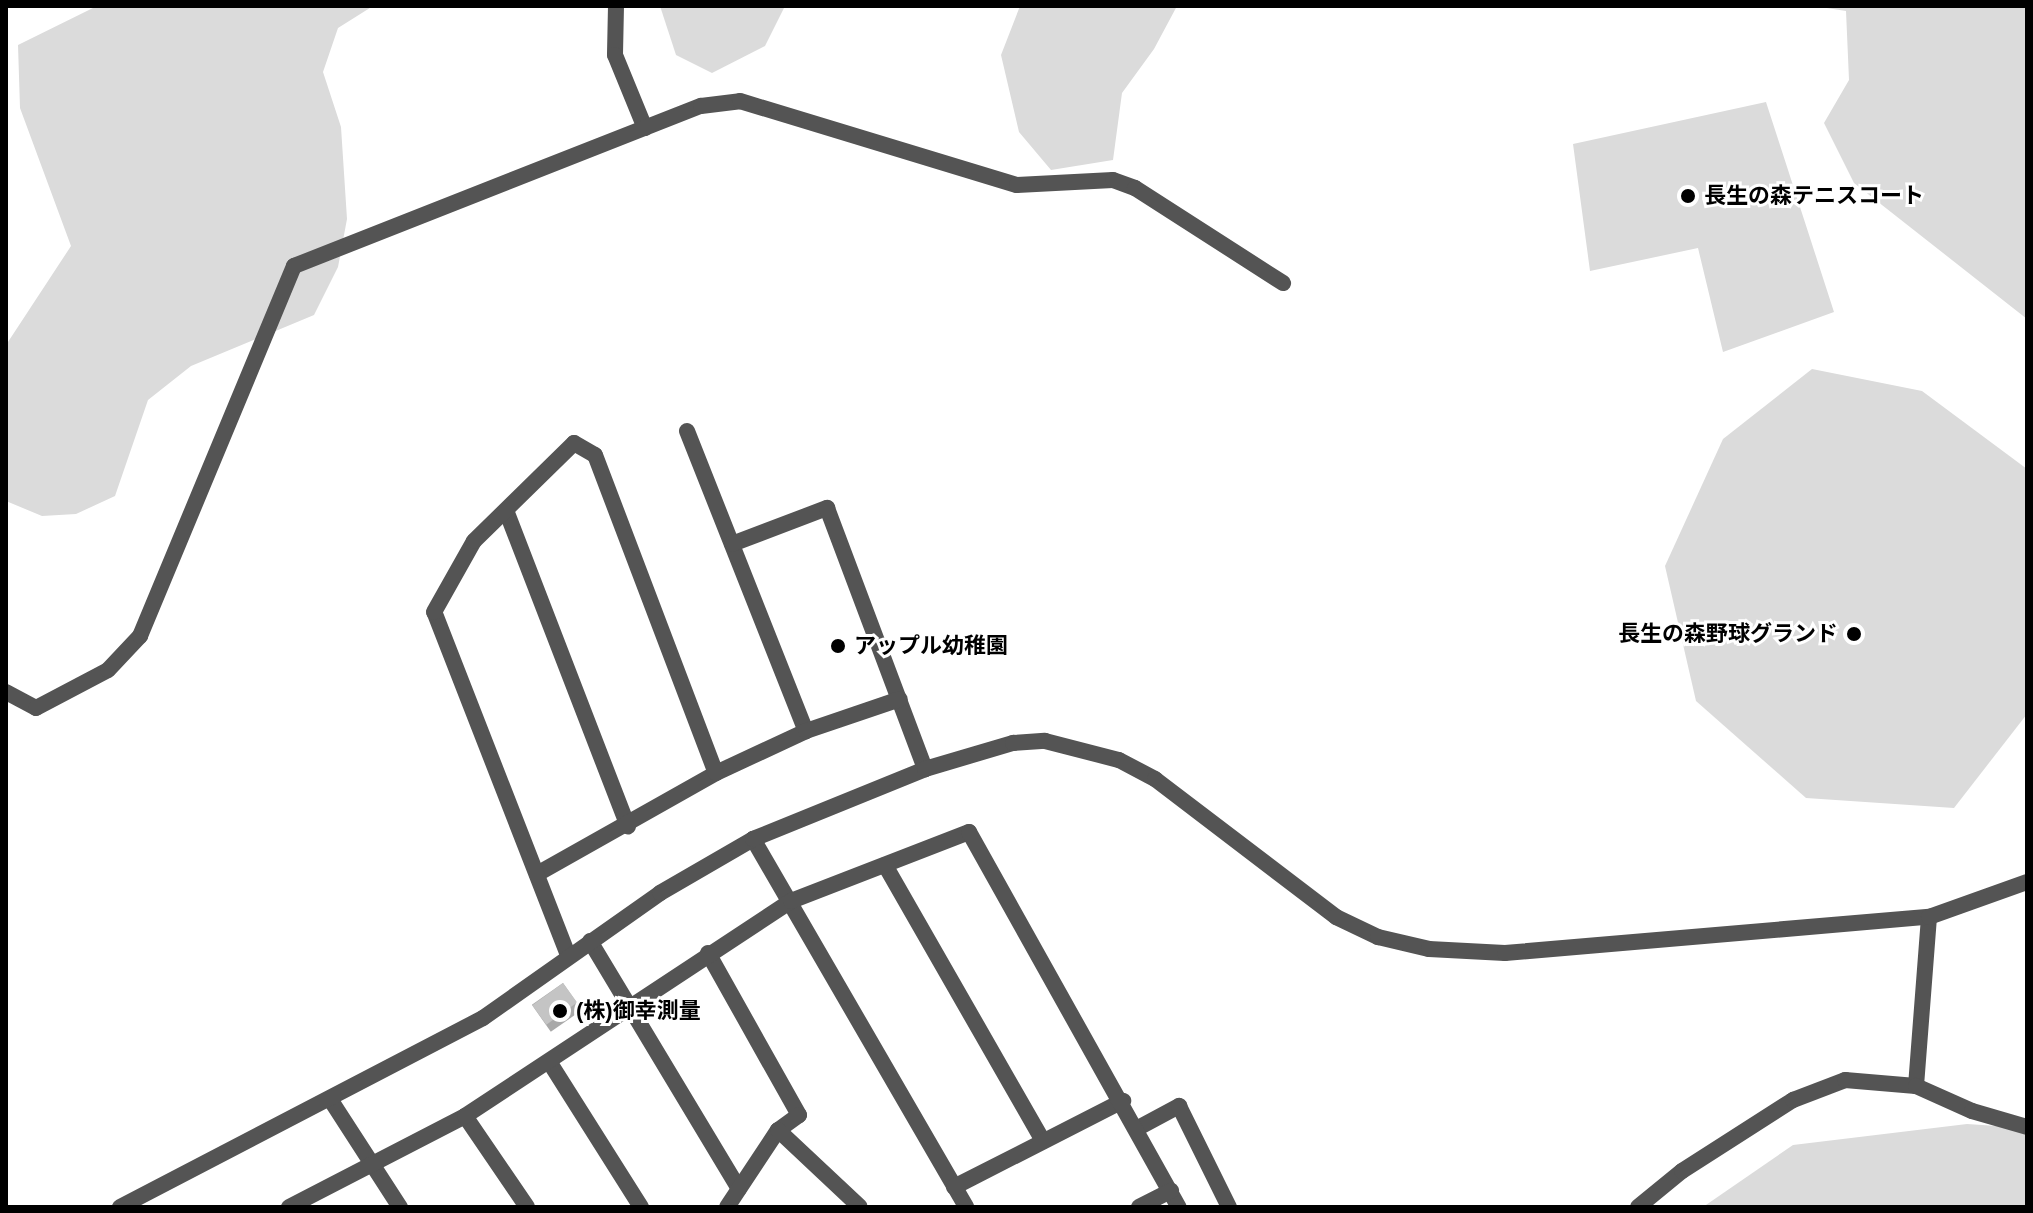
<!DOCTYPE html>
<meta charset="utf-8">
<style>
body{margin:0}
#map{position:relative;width:2033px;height:1213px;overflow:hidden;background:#fff;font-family:Helvetica,"Noto Sans JP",sans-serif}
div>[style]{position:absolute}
.green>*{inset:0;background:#dbdbdb}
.minor>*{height:16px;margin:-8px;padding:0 8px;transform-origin:8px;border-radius:8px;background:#545454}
.tertiary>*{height:16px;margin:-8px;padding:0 8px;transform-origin:8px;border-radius:8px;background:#545454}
.wall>*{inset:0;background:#a9a9a9;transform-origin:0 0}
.building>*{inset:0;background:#c4c4c4;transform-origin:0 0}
.dots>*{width:22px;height:22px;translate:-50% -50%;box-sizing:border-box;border:4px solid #fff;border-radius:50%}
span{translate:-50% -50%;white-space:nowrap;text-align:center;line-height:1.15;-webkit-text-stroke:6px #fff;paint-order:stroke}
.poi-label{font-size:22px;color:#000;font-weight:700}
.left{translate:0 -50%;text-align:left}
.right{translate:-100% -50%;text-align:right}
.frame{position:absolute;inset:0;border:8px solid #000;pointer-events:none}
</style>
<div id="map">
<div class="green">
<div style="clip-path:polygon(97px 6px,373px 6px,338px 28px,323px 72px,341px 127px,347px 219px,338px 267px,314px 315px,191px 366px,148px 400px,115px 496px,76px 514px,42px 516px,6px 501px,6px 345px,71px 246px,20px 108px,18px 45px)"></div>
<div style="clip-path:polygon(660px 6px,785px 6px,765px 46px,712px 73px,676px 55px)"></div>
<div style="clip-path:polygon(1020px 6px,1177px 6px,1154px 49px,1122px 93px,1113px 160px,1051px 170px,1019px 132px,1001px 55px)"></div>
<div style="clip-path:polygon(1814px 6px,2027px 6px,2027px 319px,1854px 183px,1824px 123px,1849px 80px,1846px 11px)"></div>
<div style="clip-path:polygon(1766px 102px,1834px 312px,1723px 352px,1698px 248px,1590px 271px,1573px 144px)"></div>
<div style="clip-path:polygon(1812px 369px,1922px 391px,2027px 469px,2027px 714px,1954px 808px,1806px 798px,1696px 701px,1665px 566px,1723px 439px)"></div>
<div style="clip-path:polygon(1967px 1124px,2027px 1128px,2027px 1207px,1703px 1207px,1793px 1145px)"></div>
</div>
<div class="minor">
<div style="left:616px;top:6px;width:49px;rotate:91.2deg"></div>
<div style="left:615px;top:55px;width:79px;rotate:67.7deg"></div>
<div style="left:687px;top:431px;width:323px;rotate:68.4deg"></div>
<div style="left:507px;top:513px;width:336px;rotate:68.9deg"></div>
<div style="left:732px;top:544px;width:102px;rotate:-20.8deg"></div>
<div style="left:827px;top:508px;width:279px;rotate:69.4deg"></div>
<div style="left:6px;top:692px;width:34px;rotate:28deg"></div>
<div style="left:36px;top:708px;width:81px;rotate:-27.8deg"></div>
<div style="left:108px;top:670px;width:47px;rotate:-46.7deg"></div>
<div style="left:140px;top:636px;width:401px;rotate:-67.4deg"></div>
<div style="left:294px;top:266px;width:437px;rotate:-21.5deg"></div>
<div style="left:701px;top:106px;width:39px;rotate:-7deg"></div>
<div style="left:740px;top:101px;width:289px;rotate:16.9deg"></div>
<div style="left:1017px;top:185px;width:96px;rotate:-3deg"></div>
<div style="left:1113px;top:180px;width:23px;rotate:20deg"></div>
<div style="left:1135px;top:188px;width:176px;rotate:32.7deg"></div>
<div style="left:753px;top:839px;width:425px;rotate:59.9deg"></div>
<div style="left:885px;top:865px;width:318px;rotate:60.2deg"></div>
<div style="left:537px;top:874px;width:206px;rotate:-29.4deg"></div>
<div style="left:716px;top:773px;width:99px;rotate:-25deg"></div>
<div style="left:806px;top:731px;width:99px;rotate:-18.8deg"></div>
<div style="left:590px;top:941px;width:289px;rotate:59deg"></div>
<div style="left:708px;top:953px;width:186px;rotate:60.7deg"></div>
<div style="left:799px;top:1115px;width:26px;rotate:144deg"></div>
<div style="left:778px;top:1130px;width:92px;rotate:123.5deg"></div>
<div style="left:568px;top:955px;width:368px;rotate:-111.3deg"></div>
<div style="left:434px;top:612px;width:81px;rotate:-60.6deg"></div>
<div style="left:474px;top:541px;width:140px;rotate:-44.4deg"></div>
<div style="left:574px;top:443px;width:24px;rotate:30deg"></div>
<div style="left:595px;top:455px;width:340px;rotate:69.2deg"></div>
<div style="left:550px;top:1063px;width:170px;rotate:57.7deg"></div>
<div style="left:1916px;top:1086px;width:169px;rotate:-85.6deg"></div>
<div style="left:330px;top:1099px;width:129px;rotate:57.1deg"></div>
<div style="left:465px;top:1116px;width:110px;rotate:55.7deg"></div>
<div style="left:1138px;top:1128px;width:47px;rotate:-28.2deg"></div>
<div style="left:1179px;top:1106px;width:113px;rotate:63.7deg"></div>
<div style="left:778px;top:1130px;width:112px;rotate:43.2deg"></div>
<div style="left:954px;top:1187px;width:190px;rotate:-27deg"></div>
<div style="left:289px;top:1207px;width:198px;rotate:-27.3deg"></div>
<div style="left:465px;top:1116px;width:391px;rotate:-33.4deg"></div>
<div style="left:791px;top:901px;width:191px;rotate:-21.2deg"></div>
<div style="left:969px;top:832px;width:430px;rotate:60.8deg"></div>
<div style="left:1139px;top:1207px;width:36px;rotate:-27deg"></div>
<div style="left:1638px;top:1207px;width:57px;rotate:-39.3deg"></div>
<div style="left:1682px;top:1171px;width:132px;rotate:-32.6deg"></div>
<div style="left:1793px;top:1100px;width:56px;rotate:-21deg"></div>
<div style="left:1845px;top:1080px;width:71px;rotate:4.8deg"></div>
<div style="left:1916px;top:1086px;width:61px;rotate:24.1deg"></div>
<div style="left:1972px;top:1111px;width:57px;rotate:16.2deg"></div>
</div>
<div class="tertiary">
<div style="left:120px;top:1207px;width:409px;rotate:-27.5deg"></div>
<div style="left:483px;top:1018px;width:217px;rotate:-35.2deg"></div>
<div style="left:660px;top:893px;width:108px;rotate:-30.1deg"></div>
<div style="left:753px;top:839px;width:186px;rotate:-22.1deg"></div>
<div style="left:925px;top:769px;width:92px;rotate:-16.5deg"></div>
<div style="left:1013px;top:743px;width:32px;rotate:-4deg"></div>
<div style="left:1045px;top:741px;width:76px;rotate:14.4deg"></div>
<div style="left:1119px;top:760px;width:41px;rotate:27.8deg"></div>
<div style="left:1155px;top:779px;width:228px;rotate:37.3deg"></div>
<div style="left:1336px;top:917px;width:47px;rotate:25.5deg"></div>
<div style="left:1378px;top:937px;width:52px;rotate:13.2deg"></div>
<div style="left:1429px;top:949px;width:76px;rotate:3deg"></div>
<div style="left:1505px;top:953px;width:426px;rotate:-4.9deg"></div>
<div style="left:1929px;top:917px;width:104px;rotate:-19.7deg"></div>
</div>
<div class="wall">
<div style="left:563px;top:983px;width:33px;height:38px;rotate:55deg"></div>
</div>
<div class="building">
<div style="left:563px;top:983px;width:24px;height:38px;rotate:54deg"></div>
</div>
<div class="dots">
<div style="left:1688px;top:196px;background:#000"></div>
<div style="left:1854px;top:634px;background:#000"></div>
<div style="left:838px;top:646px;background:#000"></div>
<div style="left:560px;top:1011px;background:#000"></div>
</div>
<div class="poi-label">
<span class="left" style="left:1704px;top:196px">長生の森テニスコート</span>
<span class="right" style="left:1838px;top:634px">長生の森野球グランド</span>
<span class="left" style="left:854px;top:646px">アップル幼稚園</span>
<span class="left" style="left:576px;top:1011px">(株)御幸測量</span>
</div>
<div class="frame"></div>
</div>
